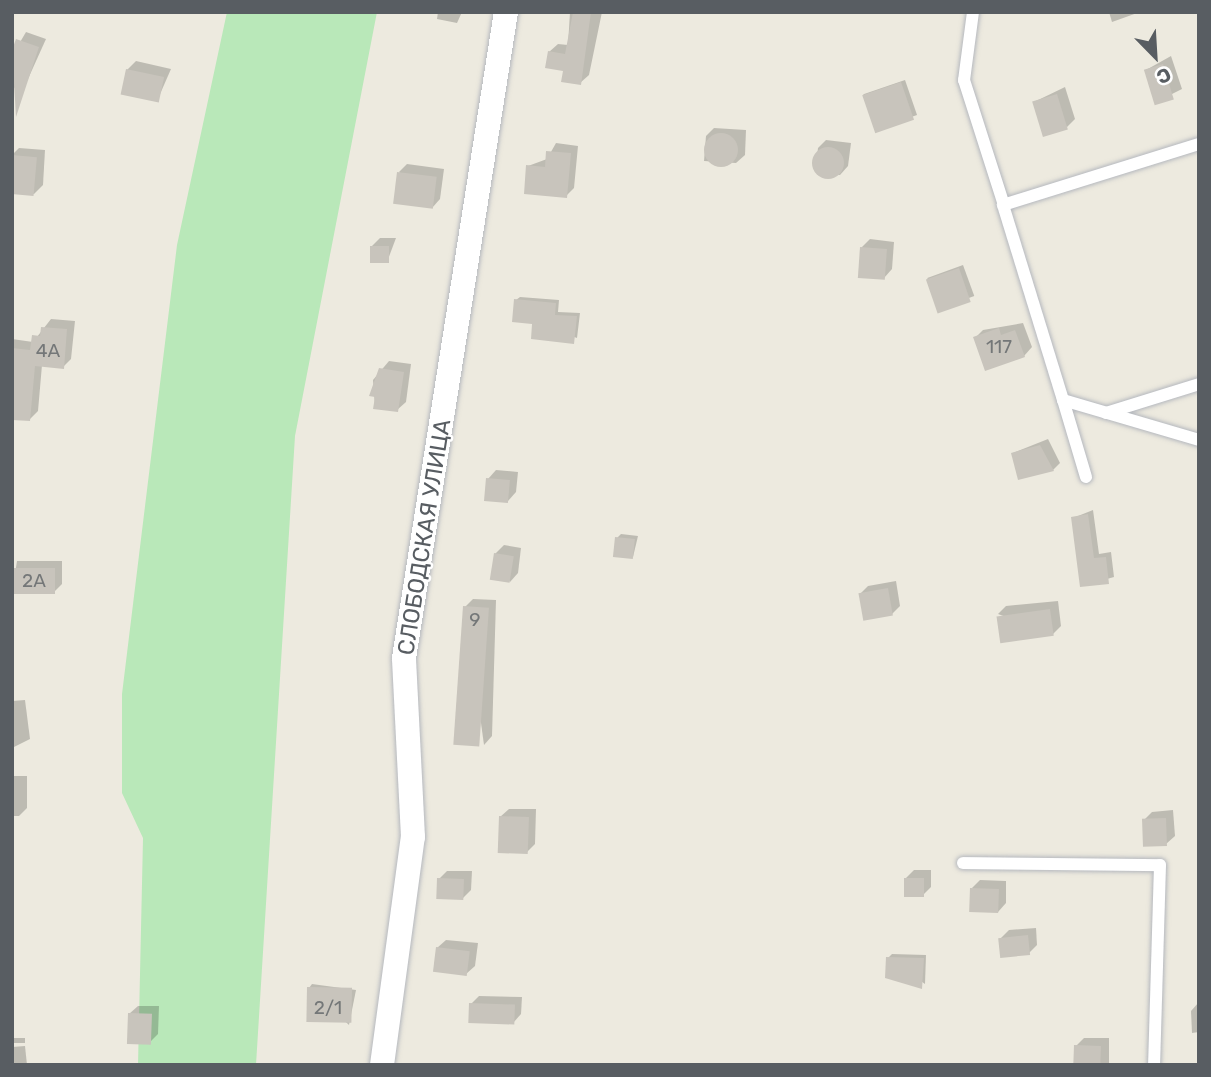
<!DOCTYPE html>
<meta charset="utf-8">
<style>
body{margin:0}
#map{position:relative;width:1211px;height:1077px;overflow:hidden;background:#edeadf;font-family:Rubik,sans-serif}
div>[style]{position:absolute}
.green>*{inset:0;background:#b9e8b9}
.shadow>*{inset:0;background:#0003;transform-origin:0 0}
.building>*{inset:0;background:#c8c4bc;transform-origin:0 0}
.round{border-radius:50%}
.roads{filter:drop-shadow(0 0 2px #b5b8be) drop-shadow(0 0 2px #b5b8be)}
.lane>*{height:12px;margin:-6px;padding:0 6px;transform-origin:6px;border-radius:6px;background:#fff}
.street>*{height:24px;margin:-12px;padding:0 12px;transform-origin:12px;border-radius:12px;background:#fff}
span{translate:-50% -50%;white-space:nowrap;text-align:center;line-height:1.15;-webkit-text-stroke:5px #fff;paint-order:stroke}
.number-label{font-size:19px;color:#747778}
.number-label span{-webkit-text-stroke-width:0}
.street-label{font-size:23px;color:#585d62}
.frame{position:absolute;inset:0;border:14px solid #585d62;pointer-events:none}
.north{position:absolute;left:1120px;top:21px;width:70px;height:70px;-webkit-text-stroke:5px #fff;paint-order:stroke;rotate:156deg;font-size:19px;font-weight:700;line-height:28px;text-align:center;color:#585d62}
.north::after{content:'';display:block;margin:auto;width:24px;height:32px;background:#585d62;clip-path:polygon(50% 0,100% 100%,50% 72%,0 100%)}
</style>
<div id="map">
<div class="green">
<div style="clip-path:polygon(227px 12px,377px 12px,295px 436px,256px 1065px,138px 1065px,143px 838px,122px 793px,122px 694px,177px 245px)"></div>
</div>
<div class="shadow">
<div style="clip-path:polygon(438px 12px,462px 12px,457px 23px,437px 19px)"></div>
<div style="clip-path:polygon(570px 12px,602px 12px,589px 75px,580px 83px,549px 52px,558px 44px,568px 45px)"></div>
<div style="clip-path:polygon(1109px 12px,1140px 12px,1112px 22px)"></div>
<div style="clip-path:polygon(26px 32px,46px 39px,23px 90px,12px 87px,12px 56px)"></div>
<div style="clip-path:polygon(1171px 56px,1182px 89px,1156px 102px,1146px 70px)"></div>
<div style="clip-path:polygon(136px 61px,171px 69px,157px 101px,127px 70px)"></div>
<div style="left:905px;top:80px;width:37px;height:44px;rotate:71deg"></div>
<div style="clip-path:polygon(1065px 87px,1075px 119px,1067px 127px,1034px 102px)"></div>
<div style="clip-path:polygon(714px 128px,746px 130px,745px 155px,736px 163px,704px 161px,706px 136px)"></div>
<div style="clip-path:polygon(826px 140px,851px 143px,848px 166px,840px 175px,815px 172px,818px 148px)"></div>
<div style="clip-path:polygon(556px 143px,578px 146px,574px 188px,566px 196px,528px 166px,547px 159px)"></div>
<div style="clip-path:polygon(19px 148px,45px 150px,43px 185px,34px 194px,12px 192px,12px 155px)"></div>
<div style="clip-path:polygon(407px 164px,444px 169px,440px 199px,432px 208px,399px 172px)"></div>
<div style="clip-path:polygon(380px 238px,396px 238px,387px 262px,372px 246px)"></div>
<div style="clip-path:polygon(870px 239px,894px 242px,892px 269px,884px 278px,861px 248px)"></div>
<div style="left:963px;top:265px;width:33px;height:38px;rotate:70deg"></div>
<div style="clip-path:polygon(520px 297px,559px 300px,558px 312px,580px 313px,577px 338px,534px 322px,516px 300px)"></div>
<div style="clip-path:polygon(51px 319px,75px 321px,71px 359px,63px 367px,42px 365px,38px 411px,29px 420px,12px 418px,12px 339px,33px 342px)"></div>
<div style="clip-path:polygon(1023px 323px,1032px 347px,1024px 356px,975px 338px,983px 330px)"></div>
<div style="clip-path:polygon(389px 361px,411px 364px,406px 402px,397px 410px,375px 407px,373px 380px)"></div>
<div style="clip-path:polygon(1048px 439px,1060px 463px,1053px 470px,1013px 453px)"></div>
<div style="clip-path:polygon(496px 470px,518px 472px,516px 492px,508px 501px,488px 479px)"></div>
<div style="clip-path:polygon(1093px 510px,1099px 554px,1111px 552px,1114px 577px,1082px 586px,1073px 518px)"></div>
<div style="clip-path:polygon(621px 534px,638px 536px,633px 557px,617px 538px)"></div>
<div style="clip-path:polygon(504px 545px,521px 548px,518px 573px,510px 582px,495px 554px)"></div>
<div style="clip-path:polygon(17px 561px,62px 561px,62px 584px,54px 592px,12px 592px)"></div>
<div style="clip-path:polygon(896px 581px,900px 606px,892px 614px,860px 594px,868px 586px)"></div>
<div style="clip-path:polygon(473px 599px,496px 600px,492px 736px,484px 745px,465px 607px)"></div>
<div style="clip-path:polygon(1058px 601px,1061px 626px,1053px 634px,998px 614px,1006px 606px)"></div>
<div style="clip-path:polygon(25px 700px,30px 739px,12px 748px,12px 701px)"></div>
<div style="clip-path:polygon(12px 776px,27px 776px,27px 808px,19px 816px,12px 816px)"></div>
<div style="clip-path:polygon(509px 809px,536px 809px,535px 844px,527px 852px,500px 817px)"></div>
<div style="clip-path:polygon(1173px 810px,1175px 836px,1166px 844px,1144px 820px,1152px 812px)"></div>
<div style="clip-path:polygon(914px 870px,931px 870px,931px 887px,923px 895px,906px 878px)"></div>
<div style="clip-path:polygon(447px 871px,472px 871px,471px 890px,463px 898px,439px 879px)"></div>
<div style="clip-path:polygon(980px 880px,1006px 881px,1006px 903px,998px 912px,972px 888px)"></div>
<div style="clip-path:polygon(1036px 928px,1037px 945px,1029px 953px,1000px 939px,1009px 930px)"></div>
<div style="clip-path:polygon(446px 940px,478px 943px,475px 966px,466px 974px,437px 948px)"></div>
<div style="clip-path:polygon(892px 954px,926px 955px,925px 984px,888px 958px)"></div>
<div style="clip-path:polygon(312px 984px,356px 990px,349px 1025px,309px 988px)"></div>
<div style="clip-path:polygon(479px 996px,522px 997px,521px 1014px,513px 1023px,471px 1004px)"></div>
<div style="clip-path:polygon(1199px 1002px,1199px 1032px,1192px 1033px,1191px 1011px)"></div>
<div style="clip-path:polygon(138px 1006px,159px 1006px,158px 1034px,150px 1042px,129px 1014px)"></div>
<div style="left:25px;top:1038px;width:5px;height:13px;rotate:90deg"></div>
<div style="clip-path:polygon(1084px 1038px,1109px 1038px,1109px 1065px,1075px 1065px,1076px 1046px)"></div>
<div style="clip-path:polygon(25px 1046px,27px 1065px,12px 1065px,12px 1047px)"></div>
</div>
<div class="building">
<div style="clip-path:polygon(573px 12px,591px 12px,581px 85px,561px 82px,563px 71px,545px 68px,548px 51px,565px 54px)"></div>
<div style="clip-path:polygon(16px 39px,39px 47px,16px 117px,12px 50px)"></div>
<div style="left:1163px;top:64px;width:37px;height:20px;rotate:73deg"></div>
<div style="left:126px;top:69px;width:39px;height:26px;rotate:12deg"></div>
<div style="left:901px;top:82px;width:40px;height:41px;rotate:71deg"></div>
<div style="left:1057px;top:94px;width:37px;height:26px;rotate:73deg"></div>
<div class="round" style="left:704px;top:133px;width:34px;height:34px"></div>
<div class="round" style="left:812px;top:147px;width:32px;height:32px"></div>
<div style="clip-path:polygon(546px 151px,571px 153px,567px 198px,524px 194px,526px 165px,545px 167px)"></div>
<div style="left:12px;top:155px;width:25px;height:39px;rotate:5deg"></div>
<div style="left:397px;top:172px;width:40px;height:32px;rotate:7deg"></div>
<div style="left:370px;top:246px;width:19px;height:17px"></div>
<div style="left:860px;top:247px;width:27px;height:31px;rotate:4deg"></div>
<div style="left:959px;top:268px;width:36px;height:35px;rotate:71deg"></div>
<div style="clip-path:polygon(514px 299px,556px 303px,555px 315px,577px 316px,574px 344px,531px 339px,532px 324px,512px 322px)"></div>
<div style="clip-path:polygon(41px 327px,67px 329px,64px 369px,35px 366px,30px 421px,12px 420px,12px 348px,30px 350px,32px 335px,40px 336px)"></div>
<div style="clip-path:polygon(999px 328px,1001px 335px,1015px 330px,1025px 357px,985px 371px,973px 337px)"></div>
<div style="clip-path:polygon(379px 368px,404px 372px,398px 412px,373px 409px,375px 397px,369px 396px)"></div>
<div style="clip-path:polygon(1040px 445px,1054px 471px,1018px 480px,1011px 453px)"></div>
<div style="left:486px;top:478px;width:24px;height:23px;rotate:5deg"></div>
<div style="clip-path:polygon(1088px 514px,1094px 558px,1106px 557px,1109px 584px,1080px 587px,1071px 517px)"></div>
<div style="left:615px;top:537px;width:20px;height:20px;rotate:6deg"></div>
<div style="left:494px;top:553px;width:20px;height:27px;rotate:9deg"></div>
<div style="left:12px;top:568px;width:43px;height:26px"></div>
<div style="left:888px;top:588px;width:28px;height:30px;rotate:80deg"></div>
<div style="left:463px;top:606px;width:26px;height:139px;rotate:4deg"></div>
<div style="left:1050px;top:609px;width:27px;height:54px;rotate:82deg"></div>
<div style="left:499px;top:816px;width:30px;height:37px;rotate:2deg"></div>
<div style="left:1166px;top:818px;width:28px;height:24px;rotate:88deg"></div>
<div style="left:437px;top:878px;width:27px;height:21px;rotate:2deg"></div>
<div style="left:904px;top:878px;width:20px;height:19px"></div>
<div style="left:970px;top:888px;width:29px;height:24px;rotate:2deg"></div>
<div style="left:1028px;top:935px;width:20px;height:30px;rotate:84deg"></div>
<div style="left:436px;top:947px;width:34px;height:25px;rotate:7deg"></div>
<div style="clip-path:polygon(886px 957px,924px 958px,922px 989px,885px 978px)"></div>
<div style="left:307px;top:987px;width:45px;height:35px;rotate:1deg"></div>
<div style="left:469px;top:1003px;width:46px;height:20px;rotate:2deg"></div>
<div style="left:128px;top:1013px;width:24px;height:31px;rotate:2deg"></div>
<div style="left:1074px;top:1045px;width:27px;height:20px;rotate:2deg"></div>
</div>
<div class="roads">
<div class="lane">
<div style="left:973px;top:12px;width:69px;rotate:97.5deg"></div>
<div style="left:964px;top:80px;width:131px;rotate:72.3deg"></div>
<div style="left:1063px;top:400px;width:204px;rotate:-107.1deg"></div>
<div style="left:1003px;top:205px;width:205px;rotate:-17.3deg"></div>
<div style="left:1106px;top:413px;width:97px;rotate:-17.3deg"></div>
<div style="left:1086px;top:477px;width:80px;rotate:-106.6deg"></div>
<div style="left:1063px;top:400px;width:142px;rotate:16.4deg"></div>
<div style="left:963px;top:863px;width:197px;rotate:0.6deg"></div>
<div style="left:1160px;top:865px;width:200px;rotate:91.7deg"></div>
</div>
<div class="street">
<div style="left:382px;top:1065px;width:230px;rotate:-82.3deg"></div>
<div style="left:413px;top:837px;width:179px;rotate:-92.9deg"></div>
<div style="left:404px;top:658px;width:654px;rotate:-81.03deg"></div>
</div>
</div>
<div class="number-label">
<span style="left:999px;top:347px">117</span>
<span style="left:48px;top:351px">4А</span>
<span style="left:34px;top:581px">2А</span>
<span style="left:475px;top:620px">9</span>
<span style="left:328px;top:1008px">2/1</span>
</div>
<div class="street-label">
<span style="left:424px;top:537px;rotate:-81deg">СЛОБОДСКАЯ УЛИЦА</span>
</div>
<div class="frame"></div>
<div class="north">С</div>
</div>
